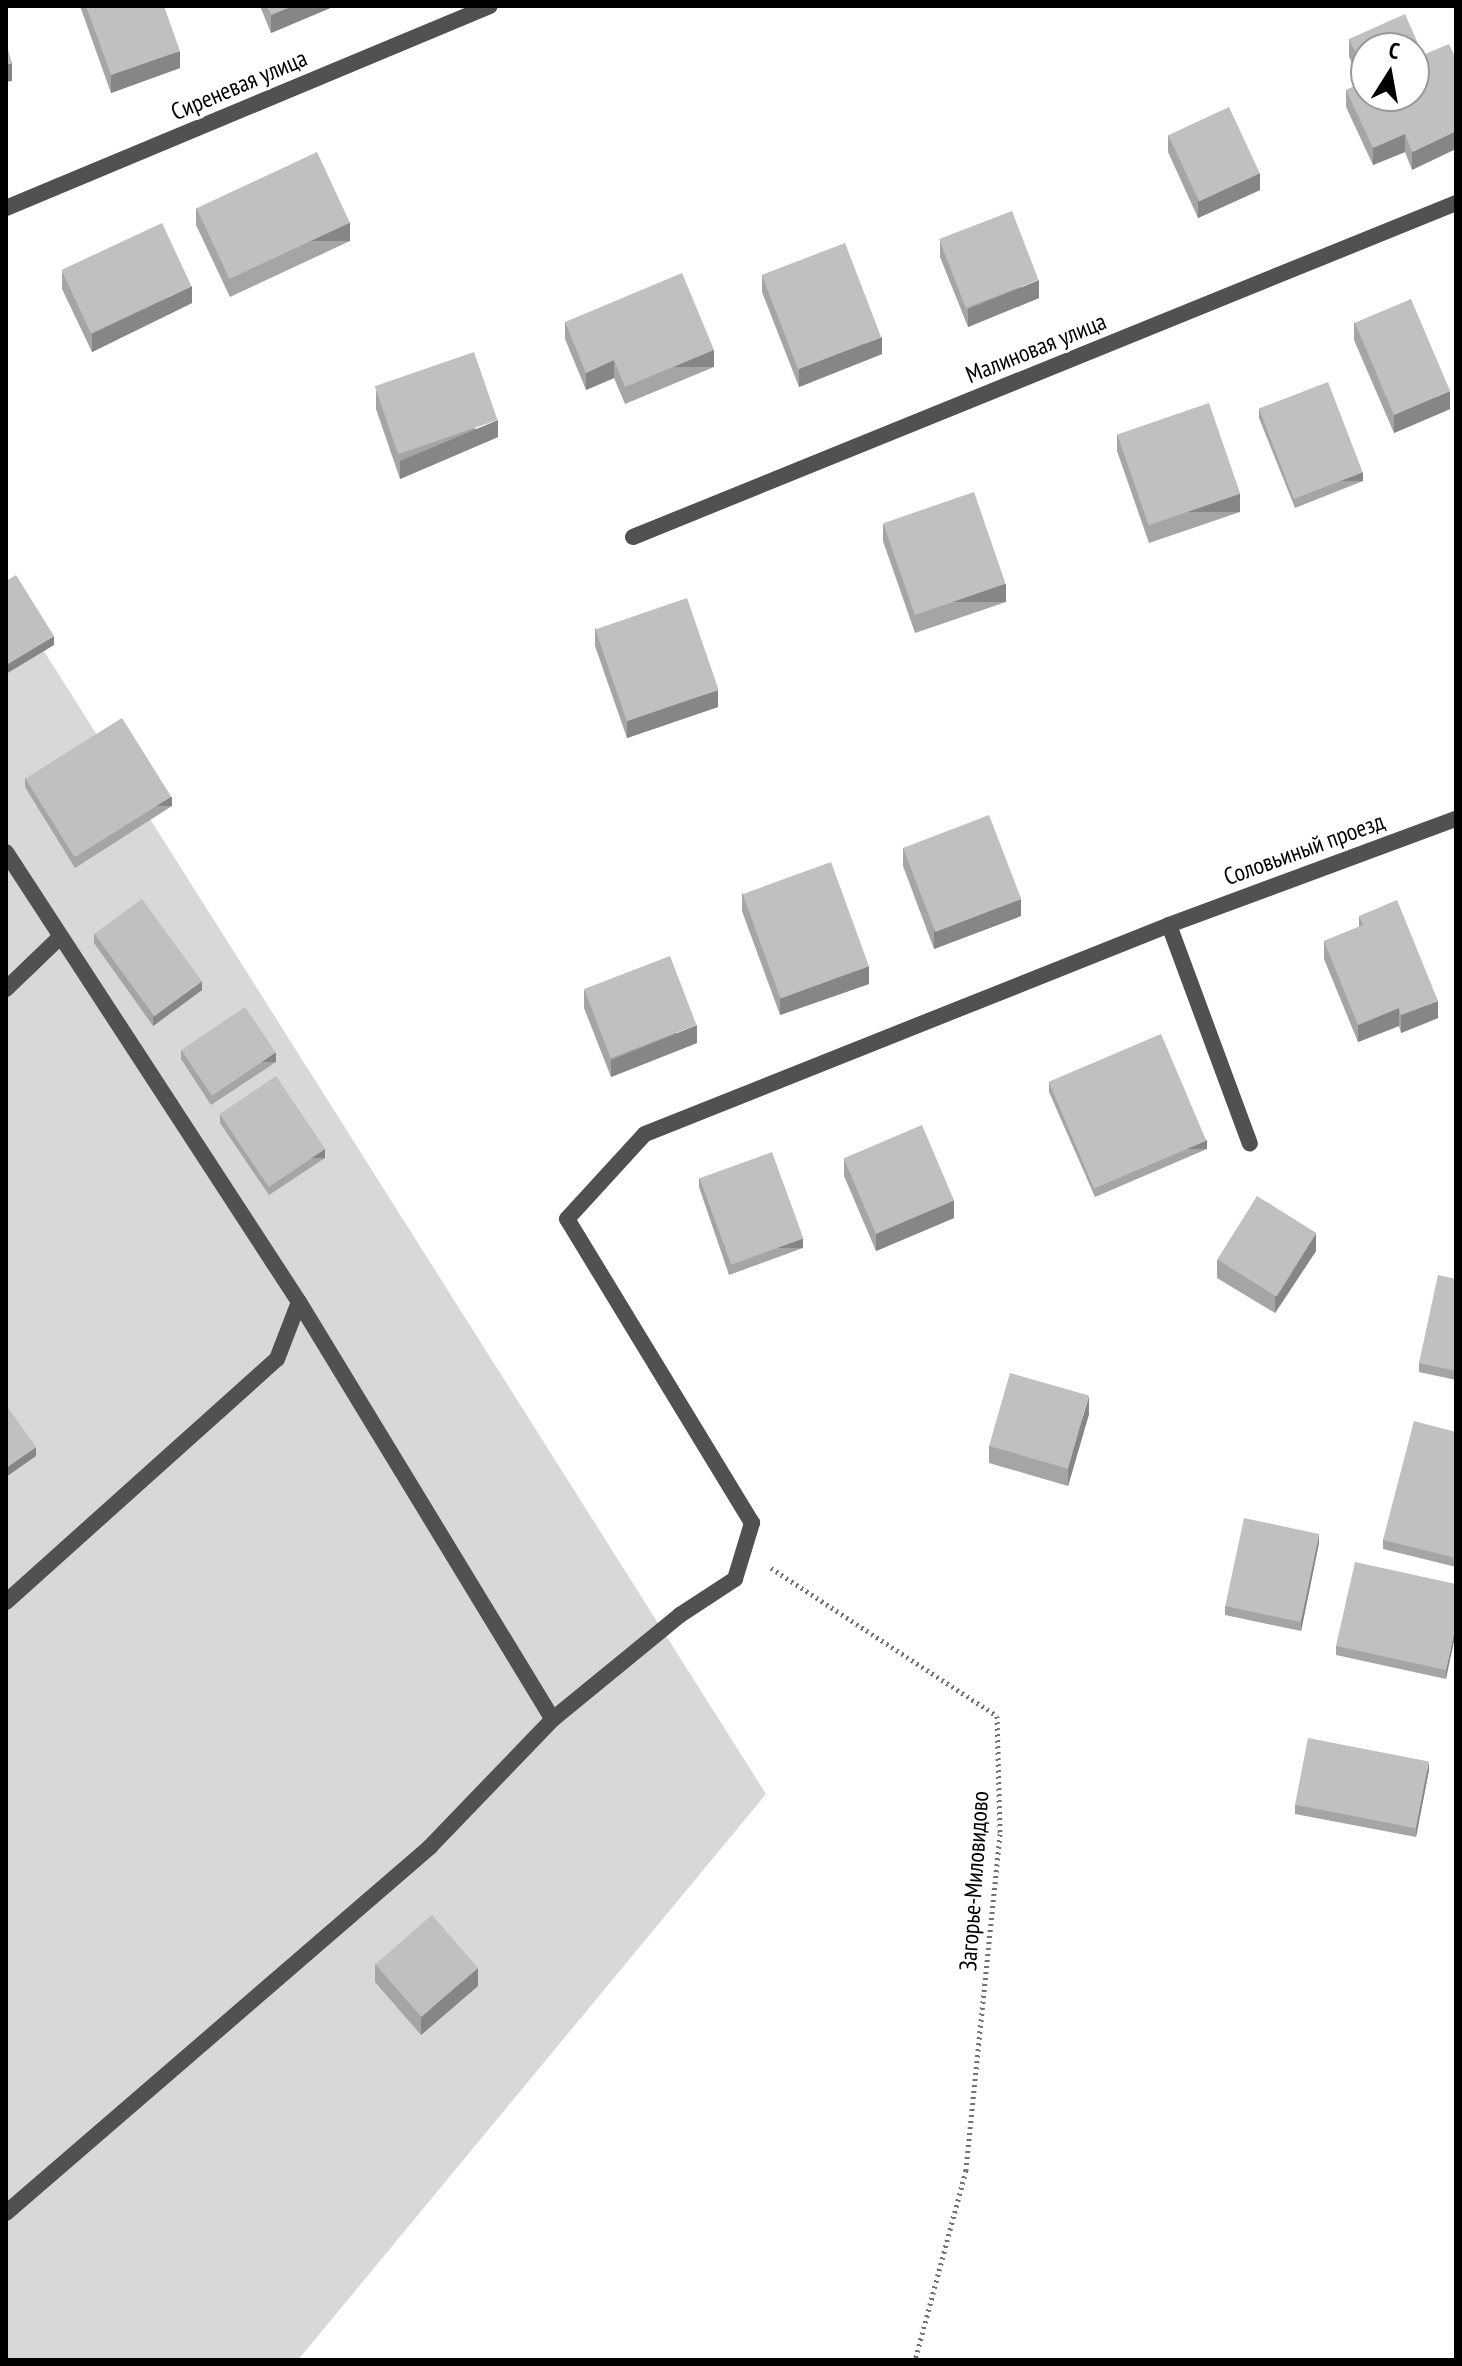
<!DOCTYPE html>
<meta charset="utf-8">
<style>
body{margin:0}
#map{position:relative;width:1462px;height:2366px;overflow:hidden;background:#fff;font-family:"PT Sans Narrow",sans-serif}
div>[style]{position:absolute}
.green>*{inset:0;background:#d8d8d8}
.path>*{height:5px;margin-top:-2.5px;transform-origin:0;background:repeating-linear-gradient(90deg,#737373 0 2px,transparent 0 6px)}
.lane>*{height:16px;margin:-8px;padding:0 8px;transform-origin:8px;border-radius:8px;background:#515151}
.street>*{height:16px;margin:-8px;padding:0 8px;transform-origin:8px;border-radius:8px;background:#515151}
.wall>*{inset:0;background:#a5a5a5}
.shaded-wall>*{inset:0;background:#868686;transform-origin:0 0}
.building>*{inset:0;background:#c0c0c0;transform-origin:0 0}
span{translate:-50% -50%;white-space:nowrap;text-align:center;line-height:1.15;-webkit-text-stroke:6px #fff;paint-order:stroke}
.street-label{font-size:24px;color:#000}
.frame{position:absolute;inset:0;border:8px solid #000;pointer-events:none}
.north{position:absolute;left:1350px;top:32px;width:80px;height:80px;box-sizing:border-box;background:#fff;border:2px solid #999;border-radius:50%;rotate:11deg;font-size:22px;font-weight:700;line-height:32px;text-align:center;color:#000}
.north::after{content:'';display:block;margin:auto;width:28px;height:36px;background:#000;clip-path:polygon(50% 0,100% 100%,50% 72%,0 100%)}
</style>
<div id="map">
<div class="green">
<div style="clip-path:polygon(6px 591px,766px 1794px,298px 2360px,6px 2360px)"></div>
</div>
<div class="path">
<div style="left:771px;top:1568px;width:270px;rotate:33.2deg"></div>
<div style="left:997px;top:1716px;width:118px;rotate:88.5deg"></div>
<div style="left:1000px;top:1834px;width:338px;rotate:95.8deg"></div>
<div style="left:966px;top:2170px;width:197px;rotate:105deg"></div>
</div>
<div class="lane">
<div style="left:6px;top:852px;width:537px;rotate:56.93deg"></div>
<div style="left:299px;top:1302px;width:488px;rotate:58.7deg"></div>
<div style="left:553px;top:1719px;width:178px;rotate:133.9deg"></div>
<div style="left:430px;top:1847px;width:560px;rotate:139.2deg"></div>
<div style="left:1169px;top:925px;width:233px;rotate:69.7deg"></div>
<div style="left:6px;top:989px;width:74px;rotate:-43.9deg"></div>
<div style="left:6px;top:1602px;width:364px;rotate:-41.9deg"></div>
<div style="left:277px;top:1359px;width:61px;rotate:-68.9deg"></div>
</div>
<div class="street">
<div style="left:6px;top:208px;width:524px;rotate:-22.65deg"></div>
<div style="left:633px;top:537px;width:888px;rotate:-22.09deg"></div>
<div style="left:553px;top:1719px;width:164px;rotate:-39.3deg"></div>
<div style="left:680px;top:1615px;width:66px;rotate:-33.2deg"></div>
<div style="left:735px;top:1579px;width:59px;rotate:-73.1deg"></div>
<div style="left:752px;top:1523px;width:356px;rotate:-121.3deg"></div>
<div style="left:567px;top:1219px;width:115px;rotate:-47.5deg"></div>
<div style="left:645px;top:1134px;width:564px;rotate:-21.74deg"></div>
<div style="left:1169px;top:925px;width:306px;rotate:-20.3deg"></div>
</div>
<div class="wall">
<div style="clip-path:polygon(80px 6px,164px 6px,180px 68px,111px 93px)"></div>
<div style="clip-path:polygon(260px 6px,335px 6px,271px 33px)"></div>
<div style="clip-path:polygon(evenodd,1349px 39px,1423px 55px,1412px 170px,1405px 152px,1373px 165px,1346px 107px,1346px 90px,1362px 83px,1349px 57px,1349px 39px,1366px 48px,1414px 96px,1366px 96px,1366px 48px)"></div>
<div style="clip-path:polygon(1168px 135px,1260px 190px,1198px 218px,1168px 152px)"></div>
<div style="clip-path:polygon(196px 208px,350px 241px,230px 297px,196px 225px)"></div>
<div style="clip-path:polygon(940px 240px,1039px 298px,968px 327px,940px 257px)"></div>
<div style="clip-path:polygon(62px 272px,192px 303px,92px 352px,62px 289px)"></div>
<div style="clip-path:polygon(762px 275px,882px 354px,799px 387px,762px 292px)"></div>
<div style="clip-path:polygon(565px 322px,714px 367px,625px 404px,614px 378px,586px 390px,565px 339px)"></div>
<div style="clip-path:polygon(1354px 322px,1450px 409px,1394px 433px,1354px 340px)"></div>
<div style="clip-path:polygon(376px 391px,498px 437px,400px 479px,376px 409px)"></div>
<div style="clip-path:polygon(1259px 409px,1363px 481px,1295px 508px,1259px 418px)"></div>
<div style="clip-path:polygon(1117px 434px,1240px 512px,1149px 543px,1117px 451px)"></div>
<div style="clip-path:polygon(883px 524px,1006px 602px,915px 633px,883px 541px)"></div>
<div style="clip-path:polygon(595px 628px,718px 707px,627px 738px,595px 646px)"></div>
<div style="clip-path:polygon(25px 778px,172px 806px,75px 868px,25px 787px)"></div>
<div style="clip-path:polygon(903px 848px,1021px 916px,934px 949px,903px 866px)"></div>
<div style="clip-path:polygon(742px 893px,869px 984px,780px 1015px,742px 911px)"></div>
<div style="clip-path:polygon(1359px 916px,1438px 1018px,1401px 1033px,1399px 1026px,1358px 1042px,1324px 959px,1324px 941px,1359px 927px)"></div>
<div style="clip-path:polygon(94px 934px,202px 990px,153px 1026px,94px 943px)"></div>
<div style="clip-path:polygon(584px 990px,697px 1043px,611px 1077px,584px 1008px)"></div>
<div style="clip-path:polygon(181px 1050px,276px 1062px,211px 1105px,181px 1059px)"></div>
<div style="clip-path:polygon(1049px 1083px,1207px 1149px,1095px 1197px,1049px 1092px)"></div>
<div style="clip-path:polygon(220px 1114px,325px 1158px,269px 1195px,220px 1123px)"></div>
<div style="clip-path:polygon(844px 1158px,954px 1218px,876px 1251px,844px 1176px)"></div>
<div style="clip-path:polygon(699px 1178px,803px 1248px,729px 1275px,699px 1187px)"></div>
<div style="clip-path:polygon(1316px 1251px,1275px 1313px,1217px 1278px,1217px 1260px)"></div>
<div style="clip-path:polygon(1456px 1279px,1456px 1380px,1419px 1372px,1419px 1363px)"></div>
<div style="clip-path:polygon(1089px 1414px,1068px 1486px,989px 1463px,989px 1446px)"></div>
<div style="clip-path:polygon(1456px 1432px,1456px 1567px,1383px 1549px,1383px 1540px)"></div>
<div style="clip-path:polygon(1319px 1543px,1301px 1631px,1225px 1615px,1225px 1606px)"></div>
<div style="clip-path:polygon(1456px 1584px,1446px 1679px,1336px 1655px,1336px 1646px)"></div>
<div style="clip-path:polygon(1429px 1770px,1416px 1837px,1295px 1814px,1295px 1805px)"></div>
<div style="clip-path:polygon(375px 1964px,478px 1986px,421px 2035px,375px 1982px)"></div>
</div>
<div class="shaded-wall">
<div style="clip-path:polygon(293px 6px,335px 6px,271px 33px,271px 15px)"></div>
<div style="clip-path:polygon(180px 51px,180px 68px,111px 93px,111px 75px)"></div>
<div style="clip-path:polygon(12px 63px,12px 81px,6px 82px,6px 65px)"></div>
<div style="clip-path:polygon(1456px 131px,1456px 149px,1412px 170px,1412px 152px)"></div>
<div style="clip-path:polygon(1405px 134px,1405px 152px,1373px 165px,1373px 148px)"></div>
<div style="clip-path:polygon(1260px 173px,1260px 190px,1198px 218px,1198px 201px)"></div>
<div style="left:350px;top:223px;width:18px;height:132px;rotate:90deg"></div>
<div style="clip-path:polygon(1039px 280px,1039px 298px,968px 327px,968px 309px)"></div>
<div style="clip-path:polygon(192px 286px,192px 303px,92px 352px,92px 334px)"></div>
<div style="clip-path:polygon(882px 337px,882px 354px,799px 387px,799px 369px)"></div>
<div style="left:714px;top:350px;width:17px;height:96px;rotate:90deg"></div>
<div style="clip-path:polygon(614px 360px,614px 378px,586px 390px,586px 373px)"></div>
<div style="clip-path:polygon(1450px 391px,1450px 409px,1394px 433px,1394px 415px)"></div>
<div style="clip-path:polygon(498px 420px,498px 437px,400px 479px,400px 461px)"></div>
<div style="left:1363px;top:472px;width:9px;height:73px;rotate:90deg"></div>
<div style="left:1240px;top:494px;width:18px;height:96px;rotate:90deg"></div>
<div style="left:1006px;top:584px;width:18px;height:96px;rotate:90deg"></div>
<div style="clip-path:polygon(54px 636px,54px 645px,6px 674px,6px 665px)"></div>
<div style="clip-path:polygon(718px 690px,718px 707px,627px 738px,627px 720px)"></div>
<div style="left:172px;top:797px;width:9px;height:115px;rotate:90deg"></div>
<div style="clip-path:polygon(1021px 899px,1021px 916px,934px 949px,934px 931px)"></div>
<div style="clip-path:polygon(869px 966px,869px 984px,780px 1015px,780px 998px)"></div>
<div style="clip-path:polygon(202px 981px,202px 990px,153px 1026px,153px 1017px)"></div>
<div style="clip-path:polygon(1438px 1001px,1438px 1018px,1401px 1033px,1401px 1015px)"></div>
<div style="clip-path:polygon(1399px 1008px,1399px 1026px,1358px 1042px,1358px 1025px)"></div>
<div style="clip-path:polygon(697px 1025px,697px 1043px,611px 1077px,611px 1060px)"></div>
<div style="left:276px;top:1053px;width:9px;height:78px;rotate:90deg"></div>
<div style="left:1207px;top:1140px;width:9px;height:122px;rotate:90deg"></div>
<div style="left:325px;top:1149px;width:9px;height:67px;rotate:90deg"></div>
<div style="clip-path:polygon(954px 1200px,954px 1218px,876px 1251px,876px 1234px)"></div>
<div style="clip-path:polygon(1316px 1233px,1316px 1251px,1275px 1313px,1275px 1296px)"></div>
<div style="left:803px;top:1239px;width:9px;height:79px;rotate:90deg"></div>
<div style="clip-path:polygon(1089px 1396px,1089px 1414px,1068px 1486px,1068px 1468px)"></div>
<div style="clip-path:polygon(36px 1447px,36px 1456px,6px 1477px,6px 1468px)"></div>
<div style="clip-path:polygon(1319px 1534px,1319px 1543px,1301px 1631px,1301px 1622px)"></div>
<div style="clip-path:polygon(1456px 1624px,1456px 1632px,1446px 1679px,1446px 1670px)"></div>
<div style="clip-path:polygon(1429px 1761px,1429px 1770px,1416px 1837px,1416px 1828px)"></div>
<div style="clip-path:polygon(478px 1968px,478px 1986px,421px 2035px,421px 2017px)"></div>
</div>
<div class="building">
<div style="clip-path:polygon(86px 6px,164px 6px,180px 51px,111px 75px)"></div>
<div style="clip-path:polygon(267px 6px,293px 6px,271px 15px)"></div>
<div style="clip-path:polygon(1405px 14px,1423px 55px,1449px 44px,1456px 59px,1456px 131px,1412px 152px,1405px 134px,1373px 148px,1346px 90px,1366px 82px,1366px 96px,1414px 96px,1414px 48px,1366px 48px,1366px 74px,1349px 39px)"></div>
<div style="clip-path:polygon(6px 43px,12px 63px,6px 65px)"></div>
<div style="left:1229px;top:107px;width:73px;height:67px;rotate:65deg"></div>
<div style="left:317px;top:152px;width:78px;height:133px;rotate:65deg"></div>
<div style="left:1012px;top:211px;width:74px;height:78px;rotate:69deg"></div>
<div style="left:162px;top:223px;width:70px;height:111px;rotate:65deg"></div>
<div style="left:845px;top:243px;width:101px;height:89px;rotate:69deg"></div>
<div style="clip-path:polygon(682px 273px,714px 350px,625px 387px,614px 360px,586px 373px,565px 322px)"></div>
<div style="left:1411px;top:299px;width:100px;height:61px;rotate:67deg"></div>
<div style="left:474px;top:352px;width:72px;height:105px;rotate:71deg"></div>
<div style="left:1328px;top:382px;width:97px;height:74px;rotate:69deg"></div>
<div style="left:1209px;top:403px;width:96px;height:97px;rotate:71deg"></div>
<div style="left:974px;top:492px;width:97px;height:96px;rotate:71deg"></div>
<div style="clip-path:polygon(16px 575px,54px 636px,6px 665px,6px 581px)"></div>
<div style="left:687px;top:598px;width:97px;height:97px;rotate:71deg"></div>
<div style="left:122px;top:718px;width:93px;height:114px;rotate:58deg"></div>
<div style="left:989px;top:815px;width:90px;height:92px;rotate:69deg"></div>
<div style="left:831px;top:862px;width:111px;height:94px;rotate:70deg"></div>
<div style="left:142px;top:899px;width:102px;height:59px;rotate:54deg"></div>
<div style="clip-path:polygon(1397px 900px,1438px 1001px,1401px 1015px,1399px 1008px,1358px 1025px,1324px 941px,1363px 925px,1359px 916px)"></div>
<div style="left:670px;top:956px;width:74px;height:92px;rotate:69deg"></div>
<div style="left:245px;top:1007px;width:55px;height:77px;rotate:56deg"></div>
<div style="left:1161px;top:1034px;width:116px;height:122px;rotate:67deg"></div>
<div style="left:276px;top:1076px;width:88px;height:68px;rotate:56deg"></div>
<div style="left:922px;top:1125px;width:82px;height:85px;rotate:67deg"></div>
<div style="left:772px;top:1152px;width:92px;height:77px;rotate:70deg"></div>
<div style="left:1257px;top:1196px;width:70px;height:75px;rotate:32deg"></div>
<div style="clip-path:polygon(1438px 1275px,1456px 1279px,1456px 1371px,1419px 1363px)"></div>
<div style="left:1010px;top:1373px;width:82px;height:76px;rotate:16deg"></div>
<div style="clip-path:polygon(6px 1405px,36px 1447px,6px 1468px)"></div>
<div style="clip-path:polygon(1414px 1421px,1456px 1432px,1456px 1558px,1383px 1540px)"></div>
<div style="left:1244px;top:1518px;width:77px;height:90px;rotate:12deg"></div>
<div style="clip-path:polygon(1355px 1562px,1456px 1584px,1456px 1624px,1446px 1670px,1336px 1646px)"></div>
<div style="left:1308px;top:1738px;width:123px;height:68px;rotate:11deg"></div>
<div style="left:432px;top:1915px;width:70px;height:75px;rotate:49deg"></div>
</div>
<div class="street-label">
<span style="left:239px;top:85px;rotate:-23deg">Сиреневая улица</span>
<span style="left:1036px;top:348px;rotate:-22deg">Малиновая улица</span>
<span style="left:1304px;top:849px;rotate:-20deg">Соловьиный проезд</span>
<span style="left:974px;top:1881px;rotate:-86deg">Загорье-Миловидово</span>
</div>
<div class="frame"></div>
<div class="north">С</div>
</div>
